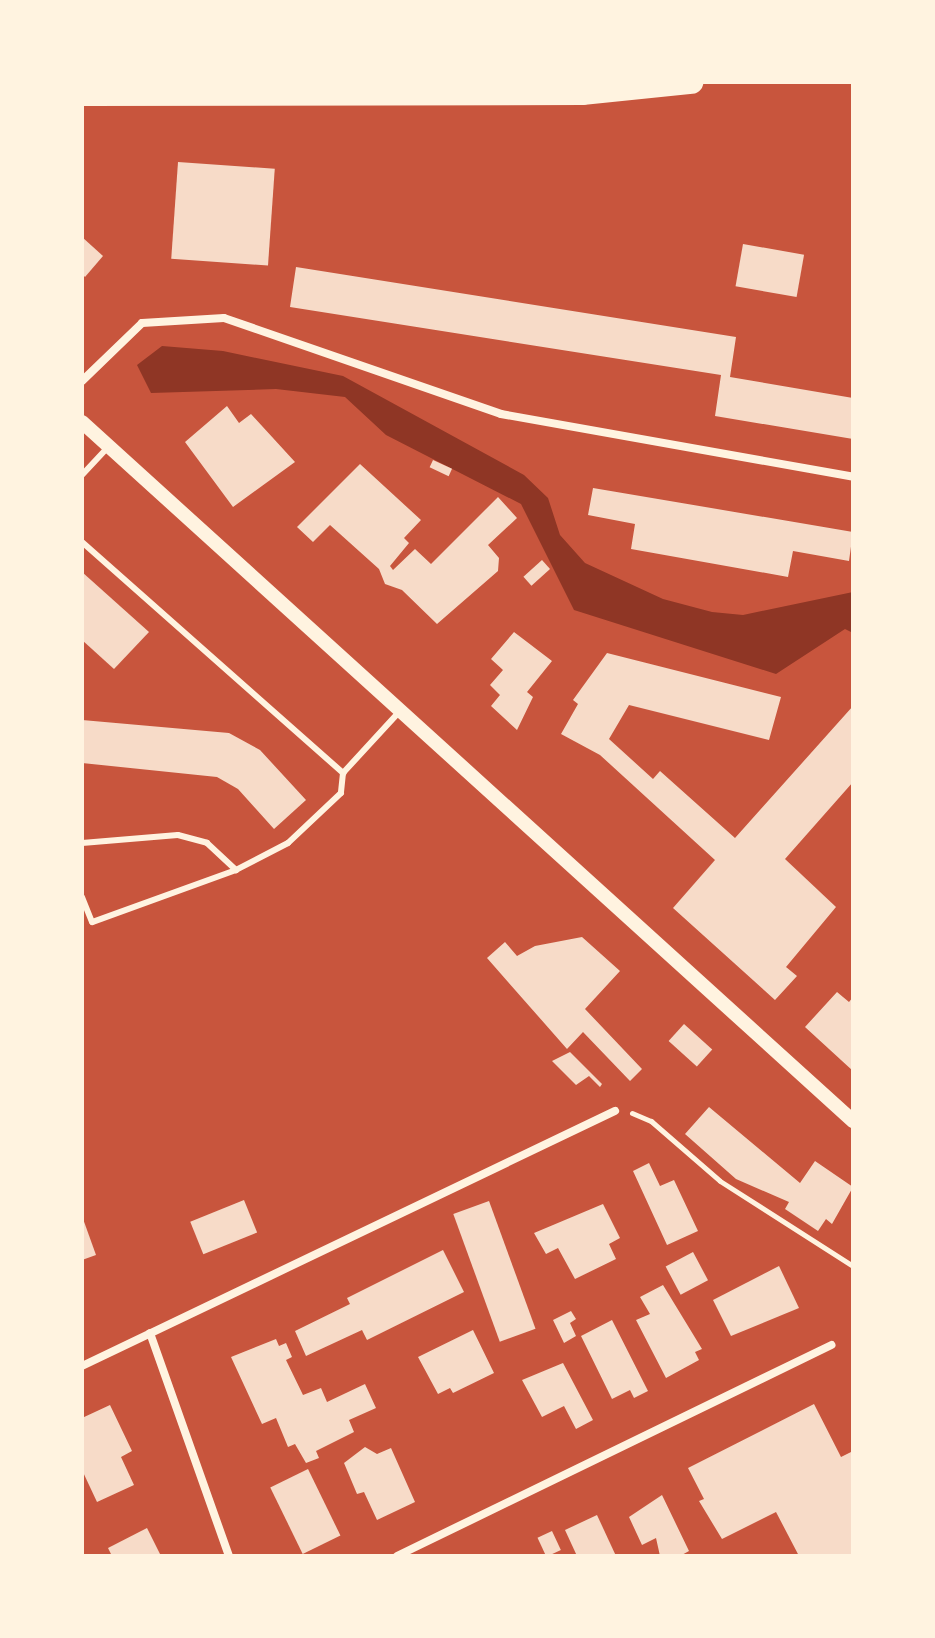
<!DOCTYPE html>
<style>
body{margin:0}
#map{position:relative;width:935px;height:1638px;overflow:hidden;background:#c8553d;font-family:"Roboto Condensed",sans-serif}
div>[style]{position:absolute}
.water>*{inset:0;background:#8f3625}
.building>*{inset:0;background:#f7dbc8;transform-origin:0 0}
.path>*{height:5px;margin:-2.5px;padding:0 2.5px;transform-origin:2.5px;border-radius:2.5px;background:#fff3e0}
.service>*{height:6px;margin:-3px;padding:0 3px;transform-origin:3px;border-radius:3px;background:#fff3e0}
.minor>*{height:8px;margin:-4px;padding:0 4px;transform-origin:4px;border-radius:4px;background:#fff3e0}
.tertiary>*{height:14px;margin:-7px;padding:0 7px;transform-origin:7px;border-radius:7px;background:#fff3e0}
.motorway>*{height:24px;margin:-12px;padding:0 12px;transform-origin:12px;border-radius:12px;background:#fff3e0}
span{translate:-50% -50%;white-space:nowrap;text-align:center;line-height:1.15;-webkit-text-stroke:6px #fff3e0;paint-order:stroke}
.frame{position:absolute;inset:0;border:84px solid #fff3e0;pointer-events:none}
</style>
<div id="map">
<div class="water">
<div style="clip-path:polygon(162px 346px,223px 351px,343px 376px,524px 475px,548px 498px,560px 535px,585px 563px,663px 599px,712px 612px,743px 615px,853px 592px,853px 633px,845px 629px,776px 674px,574px 610px,521px 504px,386px 435px,345px 397px,276px 389px,151px 393px,137px 365px)"></div>
</div>
<div class="building">
<div style="left:178px;top:162px;width:97px;height:97px;rotate:4deg"></div>
<div style="clip-path:polygon(82px 237px,103px 256px,85px 277px,82px 274px)"></div>
<div style="left:743px;top:244px;width:62px;height:43px;rotate:10deg"></div>
<div style="clip-path:polygon(296px 267px,736px 337px,730px 377px,853px 398px,853px 439px,715px 416px,721px 375px,290px 307px)"></div>
<div style="clip-path:polygon(227px 406px,239px 423px,251px 414px,295px 462px,233px 507px,185px 442px)"></div>
<div style="left:433px;top:460px;width:21px;height:8px;rotate:25deg"></div>
<div style="clip-path:polygon(360px 464px,421px 520px,404px 538px,409px 543px,390px 566px,393px 570px,415px 549px,431px 564px,498px 497px,517px 518px,488px 545px,499px 558px,498px 571px,437px 624px,402px 590px,385px 584px,379px 569px,330px 525px,313px 542px,297px 527px)"></div>
<div style="clip-path:polygon(593px 488px,853px 532px,849px 561px,793px 551px,788px 577px,631px 549px,635px 524px,588px 515px)"></div>
<div style="left:542px;top:560px;width:12px;height:25px;rotate:48deg"></div>
<div style="clip-path:polygon(82px 572px,149px 632px,114px 669px,82px 640px)"></div>
<div style="clip-path:polygon(514px 632px,552px 661px,527px 692px,533px 697px,517px 730px,491px 706px,500px 695px,490px 685px,503px 670px,491px 659px)"></div>
<div style="clip-path:polygon(607px 653px,781px 697px,769px 740px,629px 705px,609px 739px,653px 779px,660px 771px,735px 838px,853px 706px,853px 782px,785px 859px,836px 907px,786px 967px,797px 976px,775px 1000px,673px 908px,715px 860px,600px 755px,561px 734px,578px 704px,573px 700px)"></div>
<div style="clip-path:polygon(82px 720px,229px 733px,260px 750px,306px 800px,274px 829px,238px 789px,217px 777px,82px 763px)"></div>
<div style="clip-path:polygon(582px 937px,620px 971px,585px 1009px,642px 1069px,630px 1081px,583px 1032px,567px 1049px,487px 958px,505px 942px,517px 956px,535px 946px)"></div>
<div style="clip-path:polygon(837px 992px,849px 1002px,853px 997px,853px 1071px,805px 1027px)"></div>
<div style="left:684px;top:1024px;width:38px;height:23px;rotate:42deg"></div>
<div style="clip-path:polygon(570px 1052px,602px 1084px,600px 1087px,589px 1076px,576px 1085px,552px 1061px)"></div>
<div style="clip-path:polygon(709px 1107px,800px 1183px,815px 1161px,853px 1187px,832px 1224px,826px 1219px,818px 1231px,785px 1209px,789px 1202px,736px 1179px,685px 1134px)"></div>
<div style="clip-path:polygon(649px 1163px,660px 1186px,674px 1180px,698px 1231px,667px 1245px,633px 1171px)"></div>
<div style="left:244px;top:1200px;width:35px;height:58px;rotate:68deg"></div>
<div style="left:489px;top:1201px;width:136px;height:38px;rotate:70deg"></div>
<div style="clip-path:polygon(603px 1204px,620px 1238px,609px 1244px,616px 1259px,575px 1279px,558px 1248px,546px 1254px,534px 1233px)"></div>
<div style="clip-path:polygon(82px 1216px,96px 1255px,82px 1260px)"></div>
<div style="clip-path:polygon(443px 1250px,464px 1292px,367px 1340px,362px 1330px,306px 1356px,295px 1331px,350px 1304px,347px 1298px)"></div>
<div style="left:693px;top:1252px;width:32px;height:31px;rotate:62deg"></div>
<div style="clip-path:polygon(779px 1266px,799px 1308px,731px 1336px,713px 1300px)"></div>
<div style="clip-path:polygon(663px 1285px,702px 1349px,695px 1352px,699px 1360px,666px 1378px,636px 1320px,650px 1314px,640px 1297px)"></div>
<div style="clip-path:polygon(571px 1311px,576px 1319px,570px 1323px,576px 1336px,564px 1343px,553px 1320px)"></div>
<div style="clip-path:polygon(612px 1320px,648px 1391px,634px 1398px,630px 1390px,612px 1399px,581px 1336px)"></div>
<div style="clip-path:polygon(473px 1330px,494px 1373px,453px 1393px,450px 1388px,438px 1394px,418px 1357px)"></div>
<div style="clip-path:polygon(276px 1339px,279px 1346px,286px 1343px,292px 1357px,286px 1360px,303px 1395px,321px 1388px,327px 1402px,365px 1384px,376px 1408px,349px 1420px,354px 1432px,316px 1451px,319px 1458px,306px 1463px,295px 1444px,288px 1447px,276px 1418px,262px 1424px,231px 1357px)"></div>
<div style="clip-path:polygon(563px 1363px,593px 1420px,576px 1429px,564px 1406px,542px 1417px,522px 1380px)"></div>
<div style="clip-path:polygon(814px 1404px,841px 1457px,853px 1451px,853px 1556px,799px 1556px,776px 1512px,722px 1539px,699px 1501px,704px 1499px,688px 1468px)"></div>
<div style="clip-path:polygon(110px 1405px,132px 1451px,121px 1457px,134px 1485px,97px 1502px,82px 1470px,82px 1418px)"></div>
<div style="clip-path:polygon(365px 1447px,377px 1454px,391px 1448px,415px 1502px,377px 1520px,364px 1492px,357px 1494px,344px 1463px)"></div>
<div style="left:308px;top:1469px;width:74px;height:42px;rotate:64deg"></div>
<div style="clip-path:polygon(662px 1495px,689px 1551px,680px 1556px,660px 1556px,656px 1538px,642px 1545px,629px 1517px)"></div>
<div style="clip-path:polygon(597px 1515px,616px 1556px,577px 1556px,565px 1530px)"></div>
<div style="clip-path:polygon(147px 1528px,161px 1556px,112px 1556px,108px 1548px)"></div>
<div style="left:552px;top:1531px;width:21px;height:16px;rotate:65deg"></div>
</div>
<div class="path">
<div style="left:632px;top:1113px;width:21px;rotate:23deg"></div>
<div style="left:651px;top:1121px;width:91px;rotate:41deg"></div>
<div style="left:720px;top:1181px;width:158px;rotate:32.6deg"></div>
</div>
<div class="service">
<div style="left:82px;top:475px;width:40px;rotate:-47deg"></div>
<div style="left:82px;top:542px;width:349px;rotate:41.5deg"></div>
<div style="left:343px;top:773px;width:20px;rotate:96deg"></div>
<div style="left:341px;top:793px;width:73px;rotate:136.7deg"></div>
<div style="left:288px;top:843px;width:59px;rotate:152.6deg"></div>
<div style="left:236px;top:870px;width:153px;rotate:160.1deg"></div>
<div style="left:92px;top:922px;width:27px;rotate:-112deg"></div>
<div style="left:343px;top:773px;width:83px;rotate:-47.4deg"></div>
<div style="left:82px;top:843px;width:96px;rotate:-4.8deg"></div>
<div style="left:178px;top:835px;width:30px;rotate:15deg"></div>
<div style="left:207px;top:843px;width:40px;rotate:43deg"></div>
</div>
<div class="minor">
<div style="left:82px;top:381px;width:83px;rotate:-44deg"></div>
<div style="left:142px;top:323px;width:82px;rotate:-3.5deg"></div>
<div style="left:224px;top:318px;width:293px;rotate:19.1deg"></div>
<div style="left:501px;top:414px;width:358px;rotate:10.1deg"></div>
<div style="left:150px;top:1333px;width:237px;rotate:70.5deg"></div>
<div style="left:82px;top:1366px;width:591px;rotate:-25.57deg"></div>
<div style="left:397px;top:1556px;width:483px;rotate:-25.9deg"></div>
</div>
<div class="tertiary">
<div style="left:82px;top:422px;width:1041px;rotate:42.2deg"></div>
</div>
<div class="motorway">
<div style="left:82px;top:94px;width:500px;rotate:-0.11deg"></div>
<div style="left:582px;top:93px;width:110px;rotate:-5.8deg"></div>
</div>
<div class="frame"></div>
</div>
